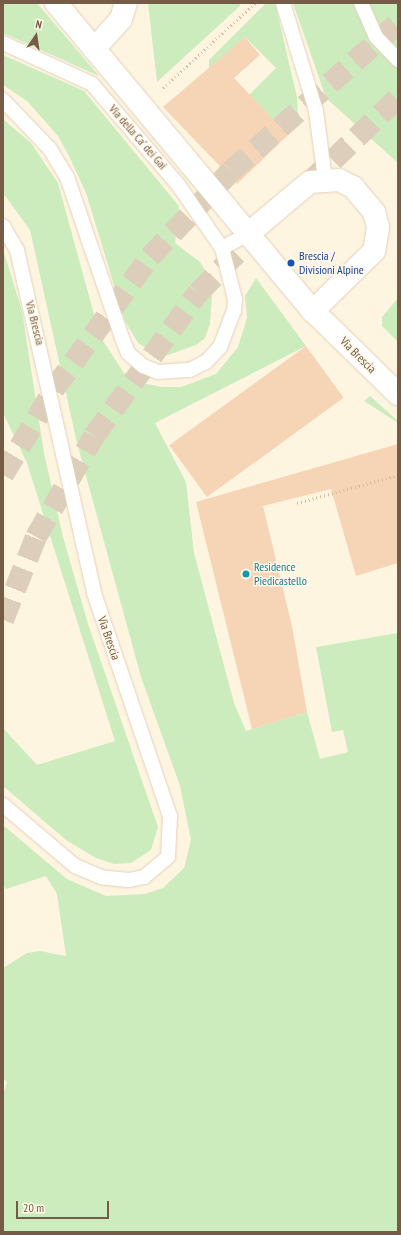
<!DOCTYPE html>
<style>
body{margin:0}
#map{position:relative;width:401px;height:1235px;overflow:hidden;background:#fef5e0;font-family:"PT Sans Narrow",sans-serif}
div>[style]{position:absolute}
.green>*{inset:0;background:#ccecbe}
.building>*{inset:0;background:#f5d5b6;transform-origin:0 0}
.highway-tunnel>*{height:22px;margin-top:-11px;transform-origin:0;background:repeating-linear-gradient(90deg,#dcceba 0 22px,transparent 0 33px)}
.path>*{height:2.5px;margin-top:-1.25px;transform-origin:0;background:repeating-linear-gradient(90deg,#dab899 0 1px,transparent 0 4px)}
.roads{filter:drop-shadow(0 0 1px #e2d1bb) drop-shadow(0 0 1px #e2d1bb)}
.lane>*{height:14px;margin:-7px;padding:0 7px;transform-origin:7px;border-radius:7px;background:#fff}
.street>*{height:22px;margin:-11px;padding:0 11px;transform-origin:11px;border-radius:11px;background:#fff}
.secondary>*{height:22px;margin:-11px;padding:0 11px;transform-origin:11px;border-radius:11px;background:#fff}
.dots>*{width:11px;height:11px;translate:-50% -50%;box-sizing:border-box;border:2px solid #fff8e8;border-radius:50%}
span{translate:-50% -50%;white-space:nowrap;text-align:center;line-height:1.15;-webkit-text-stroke:3px #fff8e8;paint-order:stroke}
.street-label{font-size:12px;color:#765b46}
.transit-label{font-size:12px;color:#164399}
.left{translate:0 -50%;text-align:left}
.culture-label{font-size:12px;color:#0d838f}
.frame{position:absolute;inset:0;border:4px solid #765b46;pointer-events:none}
.north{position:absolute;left:16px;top:16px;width:40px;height:40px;-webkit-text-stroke:3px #fff8e8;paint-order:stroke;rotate:13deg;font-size:11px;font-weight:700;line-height:16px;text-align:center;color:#765b46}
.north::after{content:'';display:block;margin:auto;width:14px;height:18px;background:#765b46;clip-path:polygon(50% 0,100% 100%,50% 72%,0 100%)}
.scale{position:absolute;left:16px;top:1201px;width:93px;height:18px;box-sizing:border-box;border:2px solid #765b46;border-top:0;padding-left:5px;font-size:12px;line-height:14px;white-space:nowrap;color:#765b46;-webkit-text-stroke:3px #fff8e8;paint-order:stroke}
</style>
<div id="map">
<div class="green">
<div style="clip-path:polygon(3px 3px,37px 3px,99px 76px,3px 33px)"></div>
<div style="clip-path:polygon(148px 3px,239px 3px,240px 6px,157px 82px)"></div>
<div style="clip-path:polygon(266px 3px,275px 3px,297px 97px,298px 116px,294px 127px,288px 135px,264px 110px,209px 135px,276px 68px,245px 37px,209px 69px,209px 60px)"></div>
<div style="clip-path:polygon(293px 3px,398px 3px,398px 163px,326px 98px)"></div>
<div style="clip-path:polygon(3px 55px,84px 91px,179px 206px,175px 243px,200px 262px,206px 272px,204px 290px,212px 295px,210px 324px,205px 338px,196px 345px,168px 355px,155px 353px,138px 343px,125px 321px,86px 193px,69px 156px,58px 136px,27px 101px,3px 85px)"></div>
<div style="clip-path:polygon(3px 119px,31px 143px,58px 183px,100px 336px,124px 373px,142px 383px,162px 387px,181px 387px,216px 374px,238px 347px,247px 318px,245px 296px,256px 278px,306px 346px,155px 423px,186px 482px,194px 553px,234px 703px,246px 731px,307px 712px,320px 759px,348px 752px,343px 730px,332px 732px,316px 647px,398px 633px,398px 1232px,3px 1232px,3px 1096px,7px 1082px,3px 1078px,3px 968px,27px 953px,40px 951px,66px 956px,57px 894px,46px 876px,6px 889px,3px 885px,3px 825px,67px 879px,106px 896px,145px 894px,163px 888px,184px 868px,191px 840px,180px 786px,141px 677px,77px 443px,30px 230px,3px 193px)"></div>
<div style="clip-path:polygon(3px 249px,22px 311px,44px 453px,63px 537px,88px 624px,158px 827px,151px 850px,131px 863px,114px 864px,96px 858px,66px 840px,3px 786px,3px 728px,37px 765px,115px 741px,27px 463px,3px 413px)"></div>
<div style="clip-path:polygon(398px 298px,398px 342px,382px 326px,382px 317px)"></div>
<div style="clip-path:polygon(370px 396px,398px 421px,398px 423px,364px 401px)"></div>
</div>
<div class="building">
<div style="clip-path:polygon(245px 37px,260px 55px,234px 78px,288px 135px,237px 184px,163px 107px)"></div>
<div style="left:306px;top:346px;width:64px;height:169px;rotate:54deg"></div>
<div style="clip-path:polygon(398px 444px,398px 563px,356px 576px,331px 489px,263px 506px,292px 626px,307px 712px,252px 729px,196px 502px)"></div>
</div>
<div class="highway-tunnel">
<div style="left:309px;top:183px;width:123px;rotate:-43.7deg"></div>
<div style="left:3px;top:475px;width:100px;rotate:-59.3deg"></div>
<div style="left:54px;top:389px;width:163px;rotate:-54deg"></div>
<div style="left:150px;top:257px;width:118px;rotate:-46.7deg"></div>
<div style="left:231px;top:171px;width:223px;rotate:-41.5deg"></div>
<div style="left:3px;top:620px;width:89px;rotate:-68.3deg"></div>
<div style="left:36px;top:537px;width:116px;rotate:-60.1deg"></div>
<div style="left:94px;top:436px;width:177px;rotate:-54deg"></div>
<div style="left:198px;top:293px;width:96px;rotate:-45.8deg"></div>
</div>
<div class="path">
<div style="left:163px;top:88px;width:125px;rotate:-42.7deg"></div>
<div style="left:297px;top:503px;width:105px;rotate:-15.5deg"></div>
</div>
<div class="roads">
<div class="lane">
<div style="left:283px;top:3px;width:113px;rotate:73deg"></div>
<div style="left:316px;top:111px;width:69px;rotate:82.5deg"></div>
<div style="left:361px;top:3px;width:37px;rotate:66deg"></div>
<div style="left:376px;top:37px;width:32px;rotate:46deg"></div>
<div style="left:3px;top:43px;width:98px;rotate:24.7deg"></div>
<div style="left:92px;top:84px;width:134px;rotate:49.5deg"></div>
<div style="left:179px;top:186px;width:75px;rotate:55.3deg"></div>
<div style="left:222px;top:248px;width:30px;rotate:-28deg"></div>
<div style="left:3px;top:100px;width:68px;rotate:46.2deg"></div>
<div style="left:50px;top:149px;width:33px;rotate:59deg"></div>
<div style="left:67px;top:177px;width:170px;rotate:71.1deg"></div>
<div style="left:122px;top:338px;width:16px;rotate:68deg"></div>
<div style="left:128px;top:353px;width:20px;rotate:41deg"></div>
<div style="left:143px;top:366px;width:16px;rotate:22deg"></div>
<div style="left:158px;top:372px;width:32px;rotate:-4deg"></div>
<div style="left:190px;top:370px;width:18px;rotate:-27deg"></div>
<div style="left:206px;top:362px;width:21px;rotate:-47deg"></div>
<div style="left:220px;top:347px;width:39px;rotate:-69deg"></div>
<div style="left:234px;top:311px;width:12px;rotate:-85deg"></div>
<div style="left:235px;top:299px;width:53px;rotate:-104.3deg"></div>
<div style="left:3px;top:226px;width:28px;rotate:60deg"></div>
<div style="left:17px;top:250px;width:352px;rotate:77.3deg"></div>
<div style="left:94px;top:593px;width:236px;rotate:71.2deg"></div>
<div style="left:170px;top:816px;width:41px;rotate:92.8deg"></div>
<div style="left:168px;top:857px;width:31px;rotate:140deg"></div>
<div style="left:144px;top:877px;width:16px;rotate:169deg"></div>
<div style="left:128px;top:880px;width:27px;rotate:-174deg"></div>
<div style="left:101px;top:877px;width:28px;rotate:-157deg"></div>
<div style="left:75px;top:866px;width:94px;rotate:-139.7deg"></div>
</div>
<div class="street">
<div style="left:94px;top:49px;width:40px;rotate:-48deg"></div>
<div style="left:121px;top:19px;width:17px;rotate:-73deg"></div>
<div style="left:248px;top:234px;width:81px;rotate:-40deg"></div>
<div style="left:310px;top:182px;width:29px;rotate:-4deg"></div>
<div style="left:339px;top:180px;width:16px;rotate:27deg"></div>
<div style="left:353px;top:187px;width:33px;rotate:50deg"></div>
<div style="left:374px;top:212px;width:16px;rotate:75deg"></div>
<div style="left:378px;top:227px;width:24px;rotate:99deg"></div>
<div style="left:374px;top:251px;width:86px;rotate:135.5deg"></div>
</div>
<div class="secondary">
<div style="left:56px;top:3px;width:401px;rotate:50.2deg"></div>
<div style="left:313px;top:311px;width:119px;rotate:44.3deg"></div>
</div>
</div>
<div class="dots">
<div style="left:291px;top:263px;background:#1a4fb4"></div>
<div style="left:246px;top:574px;background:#0f9aa8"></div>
</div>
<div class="street-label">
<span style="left:138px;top:137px;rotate:49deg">Via della Ca' dei Gai</span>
<span style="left:35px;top:323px;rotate:76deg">Via Brescia</span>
<span style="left:358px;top:355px;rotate:45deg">Via Brescia</span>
<span style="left:109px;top:638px;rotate:71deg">Via Brescia</span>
</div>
<div class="transit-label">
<span class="left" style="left:299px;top:263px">Brescia /<br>Divisioni Alpine</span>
</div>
<div class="culture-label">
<span class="left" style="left:254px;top:574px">Residence<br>Piedicastello</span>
</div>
<div class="frame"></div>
<div class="north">N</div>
<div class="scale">20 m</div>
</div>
